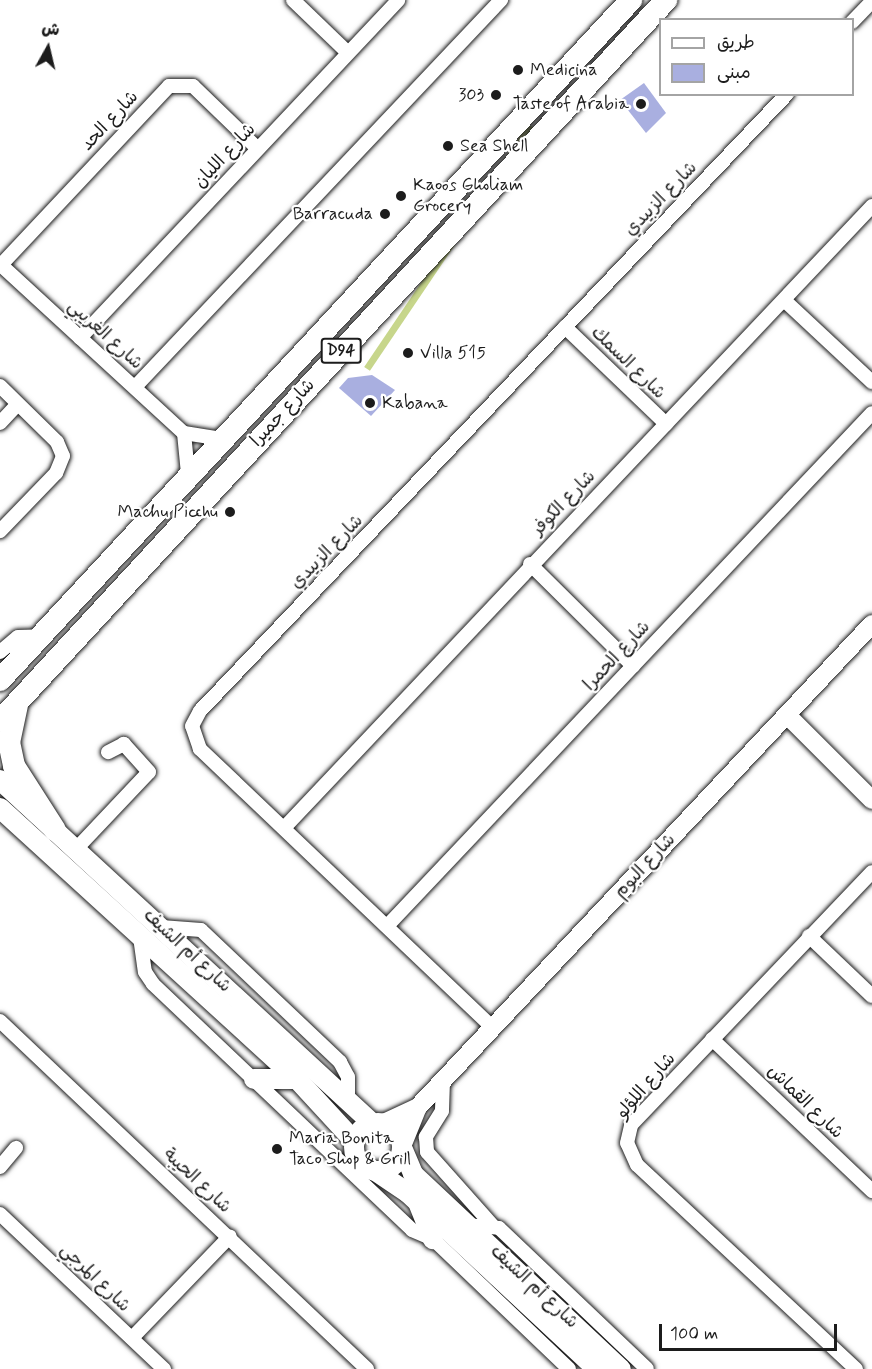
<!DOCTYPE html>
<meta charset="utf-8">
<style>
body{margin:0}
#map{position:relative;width:872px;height:1369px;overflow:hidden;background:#fff;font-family:Mynerve,"Playpen Sans Arabic",sans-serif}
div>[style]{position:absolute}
.green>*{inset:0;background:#c7d68b;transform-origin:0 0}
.building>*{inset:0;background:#a9afe0}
.roads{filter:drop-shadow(0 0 2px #1c1c1c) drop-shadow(0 0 2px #1c1c1c)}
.minor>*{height:14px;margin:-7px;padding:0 7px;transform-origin:7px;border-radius:7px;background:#fff}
.tertiary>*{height:18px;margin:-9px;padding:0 9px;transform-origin:9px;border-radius:9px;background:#fff}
.secondary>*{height:20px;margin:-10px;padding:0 10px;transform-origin:10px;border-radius:10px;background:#fff}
.secondary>.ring{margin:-10px;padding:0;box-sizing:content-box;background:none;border:20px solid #fff;border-radius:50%}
.primary>*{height:22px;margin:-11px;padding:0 11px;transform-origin:11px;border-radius:11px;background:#fff}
.dots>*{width:16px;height:16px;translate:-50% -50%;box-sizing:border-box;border:3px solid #fff;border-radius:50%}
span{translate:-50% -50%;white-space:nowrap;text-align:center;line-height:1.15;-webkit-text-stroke:4.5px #fff;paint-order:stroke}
.shield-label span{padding:2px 4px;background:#fff;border:2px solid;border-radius:4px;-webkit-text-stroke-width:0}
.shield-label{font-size:16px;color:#1c1c1c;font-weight:700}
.poi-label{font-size:18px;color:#1c1c1c}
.left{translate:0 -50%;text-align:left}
.right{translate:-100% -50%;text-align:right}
.street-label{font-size:18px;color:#1c1c1c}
.legend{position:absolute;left:659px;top:18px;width:195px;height:78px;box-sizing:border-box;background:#fff;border:2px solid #a4a4a4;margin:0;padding:8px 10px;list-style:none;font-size:18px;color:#1c1c1c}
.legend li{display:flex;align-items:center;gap:12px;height:30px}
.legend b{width:30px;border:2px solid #a4a4a4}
.north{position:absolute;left:18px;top:18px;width:60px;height:60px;-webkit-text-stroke:4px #fff;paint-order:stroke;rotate:8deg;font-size:16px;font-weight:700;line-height:24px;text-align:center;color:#1c1c1c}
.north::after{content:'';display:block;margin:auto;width:21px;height:27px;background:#1c1c1c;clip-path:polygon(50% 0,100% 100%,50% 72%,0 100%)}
.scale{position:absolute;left:659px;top:1324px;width:178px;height:27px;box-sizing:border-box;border:3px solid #1c1c1c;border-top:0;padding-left:8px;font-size:18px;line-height:21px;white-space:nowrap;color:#1c1c1c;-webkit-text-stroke:4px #fff;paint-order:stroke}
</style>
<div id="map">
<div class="green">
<div style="left:528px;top:124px;width:7px;height:293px;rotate:34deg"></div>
</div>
<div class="building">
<div style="clip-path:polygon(644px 83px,666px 113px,646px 133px,620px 100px)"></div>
<div style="clip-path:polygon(372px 375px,395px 390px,371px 416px,339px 388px,348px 378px)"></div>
</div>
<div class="roads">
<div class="minor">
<div style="left:293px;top:0;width:76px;rotate:43.9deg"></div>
<div style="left:852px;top:22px;width:29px;rotate:-46deg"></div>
<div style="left:1px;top:265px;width:248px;rotate:42.6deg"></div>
<div style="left:184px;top:433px;width:38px;rotate:9deg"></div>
<div style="left:0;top:266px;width:247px;rotate:-46.8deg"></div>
<div style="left:169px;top:86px;width:24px"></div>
<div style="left:193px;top:86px;width:89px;rotate:44.1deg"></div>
<div style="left:785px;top:301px;width:119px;rotate:43deg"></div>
<div style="left:565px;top:327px;width:140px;rotate:43.8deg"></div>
<div style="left:80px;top:338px;width:464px;rotate:-46.7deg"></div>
<div style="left:0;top:386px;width:80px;rotate:44.5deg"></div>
<div style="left:57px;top:442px;width:15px;rotate:67deg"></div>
<div style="left:63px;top:456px;width:18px;rotate:112deg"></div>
<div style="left:56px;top:473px;width:81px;rotate:134deg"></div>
<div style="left:135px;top:387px;width:533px;rotate:-46.6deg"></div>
<div style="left:0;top:423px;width:23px;rotate:-47deg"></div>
<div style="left:184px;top:433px;width:41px;rotate:84.4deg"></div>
<div style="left:530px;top:564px;width:145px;rotate:44.7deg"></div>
<div style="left:0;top:652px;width:23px;rotate:-40deg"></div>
<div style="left:18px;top:637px;width:25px;rotate:-2deg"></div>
<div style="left:284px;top:828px;width:856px;rotate:-46.61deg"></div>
<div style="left:78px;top:847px;width:103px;rotate:-46.6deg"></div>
<div style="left:149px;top:772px;width:38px;rotate:-132deg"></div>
<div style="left:124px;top:744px;width:18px;rotate:153deg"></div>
<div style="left:389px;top:924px;width:703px;rotate:-46.61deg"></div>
<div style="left:161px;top:927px;width:40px;rotate:4.3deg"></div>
<div style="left:201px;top:930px;width:192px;rotate:43.5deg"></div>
<div style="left:340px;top:1062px;width:17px;rotate:62deg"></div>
<div style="left:348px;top:1077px;width:26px;rotate:90deg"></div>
<div style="left:809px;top:936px;width:87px;rotate:43.6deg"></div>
<div style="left:140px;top:937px;width:35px;rotate:82deg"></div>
<div style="left:145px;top:972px;width:14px;rotate:56deg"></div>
<div style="left:153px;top:984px;width:357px;rotate:43.5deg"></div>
<div style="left:412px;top:1230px;width:23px;rotate:23deg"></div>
<div style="left:433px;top:1239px;width:188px;rotate:43.7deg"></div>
<div style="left:0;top:1021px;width:506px;rotate:43.48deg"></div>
<div style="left:493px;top:1028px;width:405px;rotate:-136.4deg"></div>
<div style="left:200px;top:749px;width:24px;rotate:-109deg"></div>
<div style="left:192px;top:726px;width:17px;rotate:-62deg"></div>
<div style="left:200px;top:711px;width:852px;rotate:-46.43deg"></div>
<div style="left:712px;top:1039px;width:221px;rotate:43.5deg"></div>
<div style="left:443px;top:1081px;width:30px;rotate:92deg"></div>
<div style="left:442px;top:1111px;width:31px;rotate:122deg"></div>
<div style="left:426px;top:1137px;width:15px;rotate:86deg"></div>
<div style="left:427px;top:1152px;width:98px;rotate:48.3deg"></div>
<div style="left:0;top:1167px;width:25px;rotate:-50deg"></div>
<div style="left:0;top:1214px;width:226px;rotate:43.4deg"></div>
<div style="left:466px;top:1225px;width:33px;rotate:5deg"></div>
<div style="left:499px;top:1228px;width:204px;rotate:43.6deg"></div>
<div style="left:132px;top:1338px;width:141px;rotate:-46.1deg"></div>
<div style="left:856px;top:1369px;width:299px;rotate:-137deg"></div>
<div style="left:637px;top:1165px;width:24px;rotate:-114deg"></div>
<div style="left:627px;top:1143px;width:18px;rotate:-77deg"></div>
<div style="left:631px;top:1125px;width:349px;rotate:-46.4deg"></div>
</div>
<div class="tertiary">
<div style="left:787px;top:715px;width:120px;rotate:45deg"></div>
<div style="left:384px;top:1123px;width:38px;rotate:-25deg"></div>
<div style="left:403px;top:1144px;width:40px;rotate:-68deg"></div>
<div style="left:418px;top:1107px;width:663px;rotate:-46.77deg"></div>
</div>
<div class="secondary">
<div style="left:0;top:780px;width:506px;rotate:42.68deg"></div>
<div style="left:0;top:808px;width:402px;rotate:42.4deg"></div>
<div style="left:297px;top:1079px;width:84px;rotate:47.4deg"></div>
<div style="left:254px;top:1079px;width:43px"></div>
<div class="ring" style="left:354px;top:1123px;width:28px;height:28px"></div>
<div style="left:403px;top:1150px;width:26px;rotate:67deg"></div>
<div style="left:413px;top:1174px;width:285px;rotate:43.2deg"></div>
<div style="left:377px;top:1172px;width:37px;rotate:34deg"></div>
<div style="left:408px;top:1193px;width:258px;rotate:43deg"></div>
<div style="left:419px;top:1205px;width:37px;rotate:68deg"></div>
</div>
<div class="primary">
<div style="left:0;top:680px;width:928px;rotate:-47.14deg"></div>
<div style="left:17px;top:705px;width:38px;rotate:102deg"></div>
<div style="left:9px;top:742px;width:25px;rotate:78deg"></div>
<div style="left:14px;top:766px;width:76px;rotate:57.4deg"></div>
<div style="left:0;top:721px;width:982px;rotate:-47.27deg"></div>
</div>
</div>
<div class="dots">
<div style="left:518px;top:70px;background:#1c1c1c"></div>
<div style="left:496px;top:95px;background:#1c1c1c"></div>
<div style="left:641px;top:104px;background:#1c1c1c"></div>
<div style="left:448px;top:146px;background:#1c1c1c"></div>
<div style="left:401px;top:196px;background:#1c1c1c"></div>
<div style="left:385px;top:214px;background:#1c1c1c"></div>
<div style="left:408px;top:353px;background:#1c1c1c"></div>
<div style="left:370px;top:403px;background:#1c1c1c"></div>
<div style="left:230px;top:512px;background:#1c1c1c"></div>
<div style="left:277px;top:1149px;background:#1c1c1c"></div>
</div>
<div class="shield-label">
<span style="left:341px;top:351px">D94</span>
</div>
<div class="poi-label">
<span class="left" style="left:530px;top:70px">Medicina</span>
<span class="right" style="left:484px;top:95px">303</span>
<span class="right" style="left:629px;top:104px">Taste of Arabia</span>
<span class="left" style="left:460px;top:146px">Sea Shell</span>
<span class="left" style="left:413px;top:196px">Kaoos Gholiam<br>Grocery</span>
<span class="right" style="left:373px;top:214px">Barracuda</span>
<span class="left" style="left:420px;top:353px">Villa 515</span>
<span class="left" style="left:382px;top:403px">Kabana</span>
<span class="right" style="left:218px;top:512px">Machu Picchu</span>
<span class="left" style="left:289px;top:1149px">Maria Bonita<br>Taco Shop &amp; Grill</span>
</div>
<div class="street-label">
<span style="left:110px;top:121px;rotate:-47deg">شارع الحد</span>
<span style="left:225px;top:156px;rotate:-47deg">شارع الليان</span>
<span style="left:661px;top:199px;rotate:-46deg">شارع الزبيدي</span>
<span style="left:105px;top:335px;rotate:42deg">شارع الغريبي</span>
<span style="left:628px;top:363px;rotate:44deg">شارع السمك</span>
<span style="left:283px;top:413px;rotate:-47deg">شارع جميرا</span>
<span style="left:564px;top:503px;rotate:-46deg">شارع الكوفر</span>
<span style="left:327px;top:552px;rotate:-46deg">شارع الزبيدي</span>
<span style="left:617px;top:656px;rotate:-47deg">شارع الحمرا</span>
<span style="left:645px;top:866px;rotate:-47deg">شارع البوم</span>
<span style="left:187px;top:951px;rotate:43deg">شارع أم الشيف</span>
<span style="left:646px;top:1086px;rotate:-49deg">شارع اللؤلو</span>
<span style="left:805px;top:1102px;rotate:44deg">شارع القماش</span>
<span style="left:197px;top:1181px;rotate:43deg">شارع الحيبة</span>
<span style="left:95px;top:1278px;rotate:44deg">شارع المرجي</span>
<span style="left:534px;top:1287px;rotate:43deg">شارع أم الشيف</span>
</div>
<ul class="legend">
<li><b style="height:8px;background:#fff"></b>طريق</li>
<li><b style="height:16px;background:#a9afe0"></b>مبنى</li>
</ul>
<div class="north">ش</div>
<div class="scale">100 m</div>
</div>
